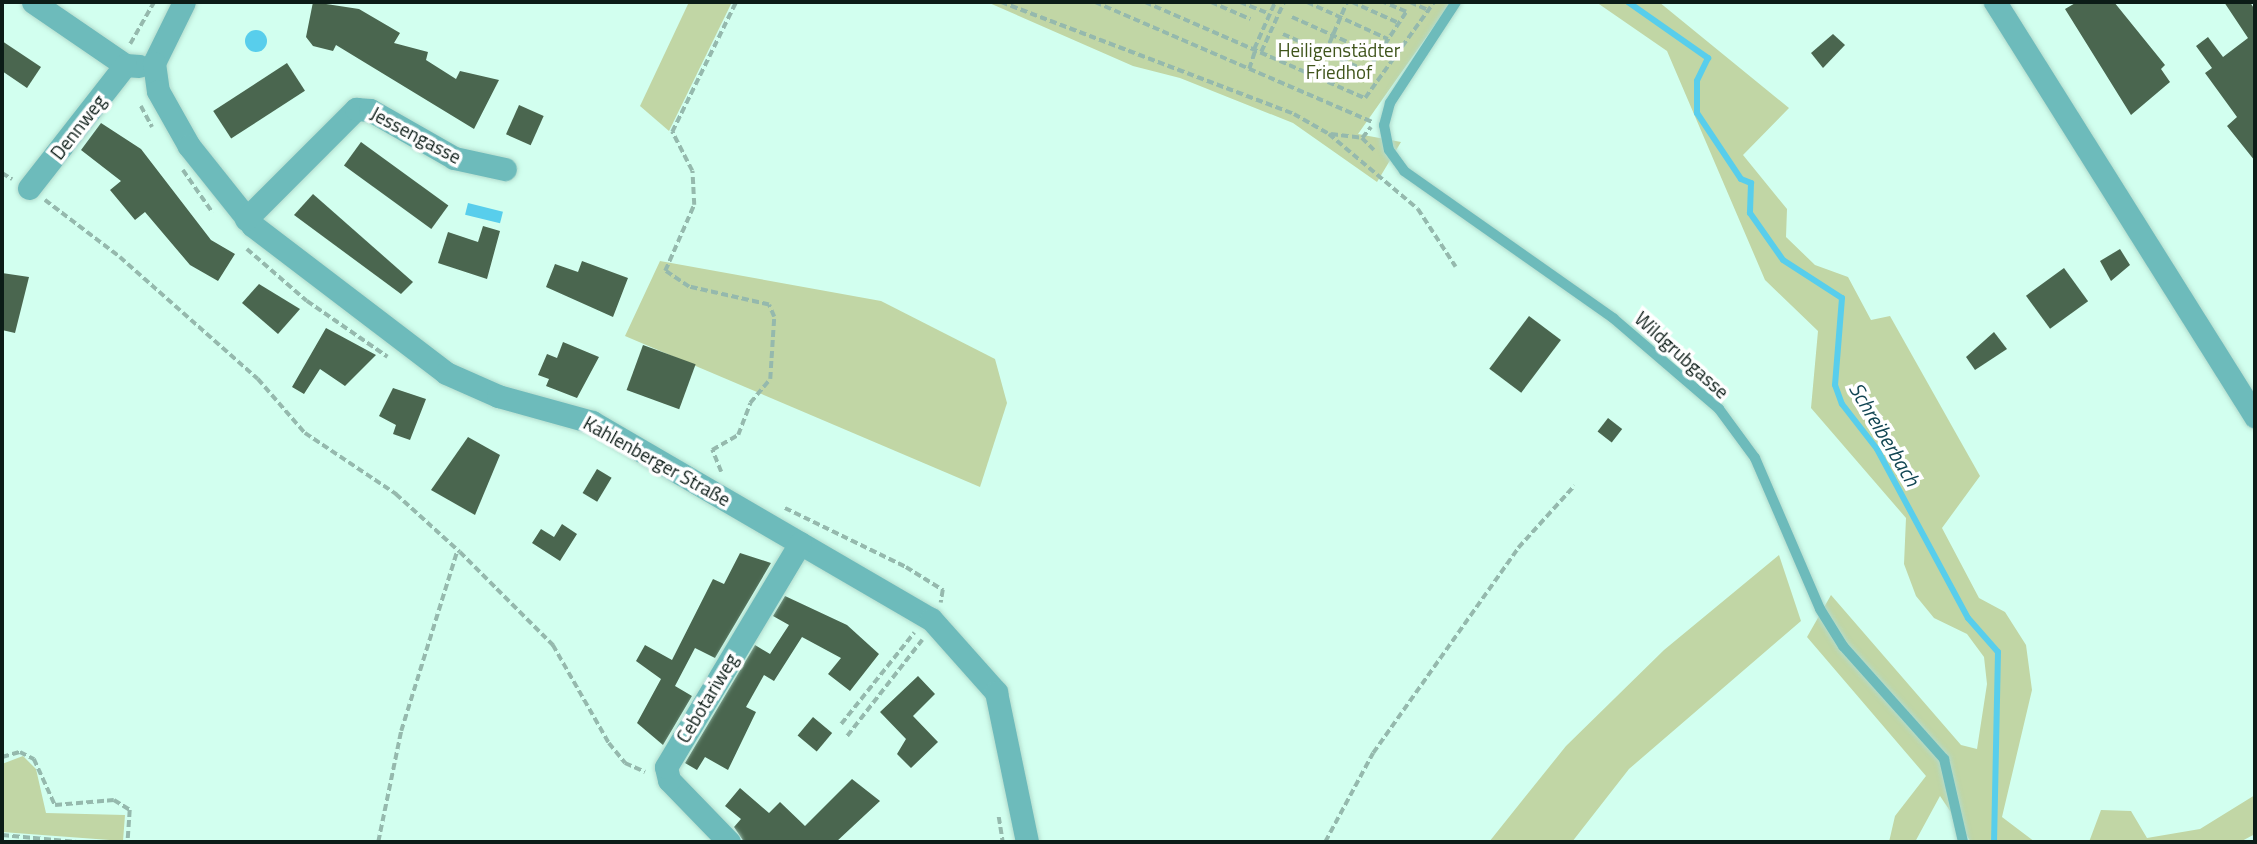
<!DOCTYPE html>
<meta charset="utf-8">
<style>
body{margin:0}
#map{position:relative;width:2257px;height:844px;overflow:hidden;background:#d2ffef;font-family:"Titillium Web",sans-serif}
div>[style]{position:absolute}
.green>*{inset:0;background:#c1d6a5}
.water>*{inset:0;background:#58ceec;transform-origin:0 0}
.round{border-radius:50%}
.stream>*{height:6px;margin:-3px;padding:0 3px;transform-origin:3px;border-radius:3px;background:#58ceec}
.building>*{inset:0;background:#4a664f;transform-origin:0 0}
.path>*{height:3.5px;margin-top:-1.75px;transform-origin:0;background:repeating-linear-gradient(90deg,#95b9ad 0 7px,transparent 0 10.5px)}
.roads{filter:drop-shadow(0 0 2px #b2dbcc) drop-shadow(0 0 2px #b2dbcc)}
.service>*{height:10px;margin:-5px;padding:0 5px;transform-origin:5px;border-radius:5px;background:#6dbbbb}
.minor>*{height:23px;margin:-11.5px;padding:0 11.5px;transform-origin:11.5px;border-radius:11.5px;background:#6dbbbb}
span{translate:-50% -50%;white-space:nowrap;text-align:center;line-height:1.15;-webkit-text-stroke:7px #fff;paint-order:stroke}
.park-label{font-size:19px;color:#3f541b}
.street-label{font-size:19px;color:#0c1c17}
.water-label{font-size:21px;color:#114552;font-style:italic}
.frame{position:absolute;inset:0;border:4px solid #0c1c17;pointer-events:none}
</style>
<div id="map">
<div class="green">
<div style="clip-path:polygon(689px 2px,732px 2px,669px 131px,640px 106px)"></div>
<div style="clip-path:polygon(987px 2px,1451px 2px,1358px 134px,1401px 142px,1377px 182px,1293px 123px,1180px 78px,1133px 66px)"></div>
<div style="clip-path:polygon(1596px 2px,1659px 2px,1789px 108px,1743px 155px,1787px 209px,1786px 237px,1815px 265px,1848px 277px,1871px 320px,1890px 316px,1980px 476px,1942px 528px,1979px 598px,2005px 612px,2026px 645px,2032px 690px,2002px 817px,2035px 842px,1971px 842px,1940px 796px,1915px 842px,1889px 842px,1895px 816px,1926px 776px,1807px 637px,1831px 595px,1961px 745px,1977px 749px,1987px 684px,1984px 657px,1967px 634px,1934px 618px,1916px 596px,1904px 564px,1906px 518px,1811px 408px,1818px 331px,1765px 280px,1667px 51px)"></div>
<div style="clip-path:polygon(660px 261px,881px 301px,995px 359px,1007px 403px,980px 487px,625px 336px)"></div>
<div style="clip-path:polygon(1779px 555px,1801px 621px,1629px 769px,1572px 842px,1489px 842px,1566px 746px,1664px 650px)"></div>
<div style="clip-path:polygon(23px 756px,36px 769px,46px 813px,125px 815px,123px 841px,2px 832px,2px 764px)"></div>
<div style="clip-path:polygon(2255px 795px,2255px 834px,2240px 842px,2089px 842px,2101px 810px,2131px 811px,2147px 838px,2200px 829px)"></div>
</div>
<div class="water">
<div class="round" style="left:245px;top:30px;width:22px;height:22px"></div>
<div style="left:468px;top:203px;width:36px;height:12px;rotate:14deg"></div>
</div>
<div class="stream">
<div style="left:1628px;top:2px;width:98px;rotate:35deg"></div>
<div style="left:1708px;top:58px;width:25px;rotate:116deg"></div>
<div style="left:1697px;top:81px;width:32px;rotate:90deg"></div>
<div style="left:1697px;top:113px;width:79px;rotate:56.3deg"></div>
<div style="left:1741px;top:179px;width:11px;rotate:22deg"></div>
<div style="left:1751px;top:183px;width:30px;rotate:92deg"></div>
<div style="left:1750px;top:213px;width:57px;rotate:54.9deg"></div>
<div style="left:1783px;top:260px;width:70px;rotate:32.8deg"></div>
<div style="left:1842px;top:298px;width:87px;rotate:94.6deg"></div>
<div style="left:1835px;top:385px;width:20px;rotate:70deg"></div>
<div style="left:1842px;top:404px;width:57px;rotate:52.1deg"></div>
<div style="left:1877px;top:449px;width:192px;rotate:61.7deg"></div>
<div style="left:1968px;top:618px;width:45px;rotate:48.6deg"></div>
<div style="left:1998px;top:652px;width:190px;rotate:91.2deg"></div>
</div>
<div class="building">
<div style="clip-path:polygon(313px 2px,359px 9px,400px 33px,394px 43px,428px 52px,426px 60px,456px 79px,460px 71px,499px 80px,474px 129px,336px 45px,333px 51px,313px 46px,306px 37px)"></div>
<div style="clip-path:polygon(2077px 2px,2114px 2px,2165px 65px,2161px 69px,2170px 82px,2131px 115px,2065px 9px)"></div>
<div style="clip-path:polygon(2224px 2px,2250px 2px,2255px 10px,2255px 161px,2227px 126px,2237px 117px,2205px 73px,2212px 68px,2196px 46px,2208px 37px,2223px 57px,2248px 38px)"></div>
<div style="clip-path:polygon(1833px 34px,1845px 45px,1823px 68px,1811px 53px)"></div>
<div style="clip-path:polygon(2px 41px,41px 67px,27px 88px,2px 71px)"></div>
<div style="left:287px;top:63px;width:33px;height:88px;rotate:57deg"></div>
<div style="left:519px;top:105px;width:27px;height:32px;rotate:24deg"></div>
<div style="clip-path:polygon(101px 123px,141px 149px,211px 240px,235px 254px,218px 281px,190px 265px,145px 212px,135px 220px,110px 190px,121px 181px,81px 150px)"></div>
<div style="left:361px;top:142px;width:108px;height:29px;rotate:36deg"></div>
<div style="clip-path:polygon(313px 194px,413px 282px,401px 294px,294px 215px)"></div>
<div style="clip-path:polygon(483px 226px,500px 231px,487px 279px,438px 263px,448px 232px,478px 242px)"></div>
<div style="clip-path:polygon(2120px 249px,2130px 265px,2111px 281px,2100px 261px)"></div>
<div style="clip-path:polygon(582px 261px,628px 278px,613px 317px,546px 287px,555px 264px,578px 272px)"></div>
<div style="left:2064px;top:268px;width:41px;height:47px;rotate:54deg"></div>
<div style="clip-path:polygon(2px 273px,29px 277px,15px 333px,2px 330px)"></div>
<div style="clip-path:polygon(259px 284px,300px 309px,278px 334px,242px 303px)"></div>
<div style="left:1529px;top:316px;width:40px;height:66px;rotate:37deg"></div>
<div style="clip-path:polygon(326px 328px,376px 355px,345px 386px,320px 369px,304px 394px,292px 387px)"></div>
<div style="clip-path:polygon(1994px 332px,2007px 349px,1975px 370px,1966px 357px)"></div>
<div style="clip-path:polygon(563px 342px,599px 357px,577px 398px,546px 386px,549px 379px,538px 375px,547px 354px,557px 358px)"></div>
<div style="left:643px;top:345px;width:56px;height:48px;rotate:20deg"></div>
<div style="clip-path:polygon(393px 388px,426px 399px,410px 440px,393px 434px,396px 425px,379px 416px)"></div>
<div style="left:1608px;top:418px;width:18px;height:17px;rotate:38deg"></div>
<div style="clip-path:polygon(468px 437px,500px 455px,475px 515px,431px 490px)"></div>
<div style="left:597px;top:469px;width:17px;height:28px;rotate:31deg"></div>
<div style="clip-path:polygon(562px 524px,577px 534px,560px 561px,532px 543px,541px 529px,554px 537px)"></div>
<div style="clip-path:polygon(740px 553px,771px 563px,715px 658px,695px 648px,675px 686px,692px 696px,663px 745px,637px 723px,661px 679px,636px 661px,645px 645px,672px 660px,713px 579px,724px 584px)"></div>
<div style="clip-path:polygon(785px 596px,847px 625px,879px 654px,850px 691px,828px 674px,841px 658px,802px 637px,774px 681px,764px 675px,746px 707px,756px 712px,728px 770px,705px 757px,697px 770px,685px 763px,755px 645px,770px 654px,789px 625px,773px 616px)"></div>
<div style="clip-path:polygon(918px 676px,935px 694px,913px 716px,938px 742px,911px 768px,897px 754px,906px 739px,880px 712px)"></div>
<div style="left:813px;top:717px;width:25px;height:24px;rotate:40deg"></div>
<div style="clip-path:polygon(852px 779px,880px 801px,836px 842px,744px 842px,734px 827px,741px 819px,725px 806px,740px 788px,769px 813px,780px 802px,805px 826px)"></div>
</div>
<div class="path">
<div style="left:1001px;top:2px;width:314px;rotate:20.9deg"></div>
<div style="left:1294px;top:114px;width:40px;rotate:29.7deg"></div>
<div style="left:1329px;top:134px;width:116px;rotate:40.1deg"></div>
<div style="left:1418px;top:209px;width:69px;rotate:56.8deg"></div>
<div style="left:1095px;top:2px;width:302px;rotate:23.4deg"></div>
<div style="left:1145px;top:2px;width:240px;rotate:23.6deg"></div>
<div style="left:1365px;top:98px;width:118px;rotate:-54.3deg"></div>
<div style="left:1211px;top:2px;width:43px;rotate:23.6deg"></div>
<div style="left:1240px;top:2px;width:32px;rotate:22deg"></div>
<div style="left:1307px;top:2px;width:89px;rotate:24.6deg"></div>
<div style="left:1352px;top:2px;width:51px;rotate:24.1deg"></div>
<div style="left:1410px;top:2px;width:22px;rotate:24deg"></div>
<div style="left:1292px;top:17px;width:93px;rotate:24.1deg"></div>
<div style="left:1283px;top:34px;width:92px;rotate:23.8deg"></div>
<div style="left:1367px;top:71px;width:71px;rotate:-56.5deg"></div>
<div style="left:1406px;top:12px;width:26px;rotate:-157deg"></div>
<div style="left:130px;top:44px;width:48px;rotate:-60.3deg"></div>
<div style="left:1254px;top:49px;width:51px;rotate:-65.9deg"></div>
<div style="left:1261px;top:52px;width:55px;rotate:-65.3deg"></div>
<div style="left:1325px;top:53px;width:56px;rotate:-66.7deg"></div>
<div style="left:1249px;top:69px;width:19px;rotate:-72deg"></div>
<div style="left:141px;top:106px;width:24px;rotate:62deg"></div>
<div style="left:1331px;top:134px;width:31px;rotate:7deg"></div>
<div style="left:1362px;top:138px;width:17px;rotate:45deg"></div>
<div style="left:1362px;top:138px;width:14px;rotate:-51deg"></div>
<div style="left:183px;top:170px;width:52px;rotate:55.1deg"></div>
<div style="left:2px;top:173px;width:12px;rotate:31deg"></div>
<div style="left:45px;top:200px;width:94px;rotate:37.2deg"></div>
<div style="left:120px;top:257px;width:184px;rotate:41.5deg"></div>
<div style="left:258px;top:379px;width:72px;rotate:49deg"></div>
<div style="left:305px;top:433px;width:110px;rotate:33.8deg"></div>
<div style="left:396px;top:494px;width:86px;rotate:42.2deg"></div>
<div style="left:460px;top:552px;width:132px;rotate:45deg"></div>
<div style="left:553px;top:645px;width:113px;rotate:60.3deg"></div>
<div style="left:609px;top:743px;width:26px;rotate:51deg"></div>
<div style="left:625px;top:763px;width:22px;rotate:24deg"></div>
<div style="left:247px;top:249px;width:79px;rotate:40.9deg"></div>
<div style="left:307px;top:301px;width:98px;rotate:34.7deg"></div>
<div style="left:721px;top:472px;width:24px;rotate:-112deg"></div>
<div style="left:712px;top:450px;width:30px;rotate:-30deg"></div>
<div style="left:738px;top:435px;width:34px;rotate:-69deg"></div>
<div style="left:750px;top:403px;width:31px;rotate:-50deg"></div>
<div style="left:770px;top:379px;width:62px;rotate:-86.3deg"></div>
<div style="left:774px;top:317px;width:13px;rotate:-113deg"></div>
<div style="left:769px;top:305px;width:82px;rotate:-167.3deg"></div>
<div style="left:689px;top:287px;width:29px;rotate:-146deg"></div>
<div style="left:665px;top:271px;width:72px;rotate:-66.3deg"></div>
<div style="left:694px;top:205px;width:34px;rotate:-93deg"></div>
<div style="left:692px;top:171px;width:44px;rotate:-117.1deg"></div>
<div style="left:672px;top:132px;width:145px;rotate:-63.8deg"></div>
<div style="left:785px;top:508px;width:135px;rotate:26deg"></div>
<div style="left:906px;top:567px;width:44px;rotate:31.9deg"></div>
<div style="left:943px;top:590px;width:13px;rotate:99deg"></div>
<div style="left:841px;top:724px;width:117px;rotate:-51.3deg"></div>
<div style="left:847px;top:736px;width:122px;rotate:-52deg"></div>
<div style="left:2px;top:757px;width:19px;rotate:-16deg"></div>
<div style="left:20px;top:752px;width:16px;rotate:27deg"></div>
<div style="left:34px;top:759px;width:51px;rotate:65.5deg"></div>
<div style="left:55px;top:805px;width:59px;rotate:-4.8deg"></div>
<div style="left:114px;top:800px;width:19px;rotate:32deg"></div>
<div style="left:130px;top:810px;width:32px;rotate:94deg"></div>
<div style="left:999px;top:817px;width:25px;rotate:81deg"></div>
<div style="left:2px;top:835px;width:75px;rotate:5.3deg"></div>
<div style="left:378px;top:842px;width:113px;rotate:-78.3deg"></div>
<div style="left:401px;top:731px;width:189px;rotate:-72.7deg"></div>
<div style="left:1325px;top:842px;width:101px;rotate:-61.7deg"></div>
<div style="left:1373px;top:753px;width:251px;rotate:-54.7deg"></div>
<div style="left:1518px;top:548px;width:84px;rotate:-47.9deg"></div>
</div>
<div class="roads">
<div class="service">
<div style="left:1456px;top:2px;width:121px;rotate:123.2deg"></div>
<div style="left:1390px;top:103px;width:23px;rotate:105deg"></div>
<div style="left:1384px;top:125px;width:25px;rotate:79deg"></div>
<div style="left:1389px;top:150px;width:26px;rotate:54deg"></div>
<div style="left:1404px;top:171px;width:256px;rotate:35.1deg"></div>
<div style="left:1613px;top:318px;width:140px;rotate:40.6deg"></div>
<div style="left:1719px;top:409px;width:61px;rotate:53.7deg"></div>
<div style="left:1755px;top:458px;width:164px;rotate:66.7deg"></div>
<div style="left:1820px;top:609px;width:44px;rotate:58.1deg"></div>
<div style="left:1843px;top:646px;width:152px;rotate:48.2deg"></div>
<div style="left:1944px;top:759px;width:85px;rotate:77.1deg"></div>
</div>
<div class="minor">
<div style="left:33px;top:2px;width:112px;rotate:34.4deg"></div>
<div style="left:125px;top:65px;width:14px;rotate:4deg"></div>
<div style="left:184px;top:2px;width:68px;rotate:116.2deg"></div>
<div style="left:154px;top:63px;width:28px;rotate:82deg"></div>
<div style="left:158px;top:91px;width:63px;rotate:60.6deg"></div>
<div style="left:189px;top:146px;width:101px;rotate:51.4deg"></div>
<div style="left:252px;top:225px;width:244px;rotate:37.3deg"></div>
<div style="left:446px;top:373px;width:57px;rotate:23.9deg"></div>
<div style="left:498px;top:396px;width:98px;rotate:15.5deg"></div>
<div style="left:592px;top:422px;width:392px;rotate:30.2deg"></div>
<div style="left:931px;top:619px;width:98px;rotate:48.3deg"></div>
<div style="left:996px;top:692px;width:153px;rotate:78.3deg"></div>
<div style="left:1995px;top:2px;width:489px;rotate:57.9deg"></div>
<div style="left:29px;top:188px;width:156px;rotate:-52deg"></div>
<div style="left:246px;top:219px;width:156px;rotate:-45deg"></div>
<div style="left:356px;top:109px;width:14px;rotate:4deg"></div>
<div style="left:370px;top:110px;width:97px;rotate:29.7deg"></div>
<div style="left:454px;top:158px;width:52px;rotate:12.2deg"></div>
<div style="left:729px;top:842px;width:86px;rotate:-134.1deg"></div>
<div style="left:669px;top:780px;width:13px;rotate:-103deg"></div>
<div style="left:666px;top:767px;width:261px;rotate:-59.1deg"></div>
</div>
</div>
<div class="park-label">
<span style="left:1339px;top:61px">Heiligenstädter<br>Friedhof</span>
</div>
<div class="street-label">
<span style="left:78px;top:127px;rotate:-52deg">Dennweg</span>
<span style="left:416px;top:135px;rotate:28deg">Jessengasse</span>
<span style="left:1682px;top:355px;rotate:42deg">Wildgrubgasse</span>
<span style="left:657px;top:461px;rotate:29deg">Kahlenberger Straße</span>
<span style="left:707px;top:698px;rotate:-59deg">Cebotariweg</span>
</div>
<div class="water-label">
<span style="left:1885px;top:434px;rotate:59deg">Schreiberbach</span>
</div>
<div class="frame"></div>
</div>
